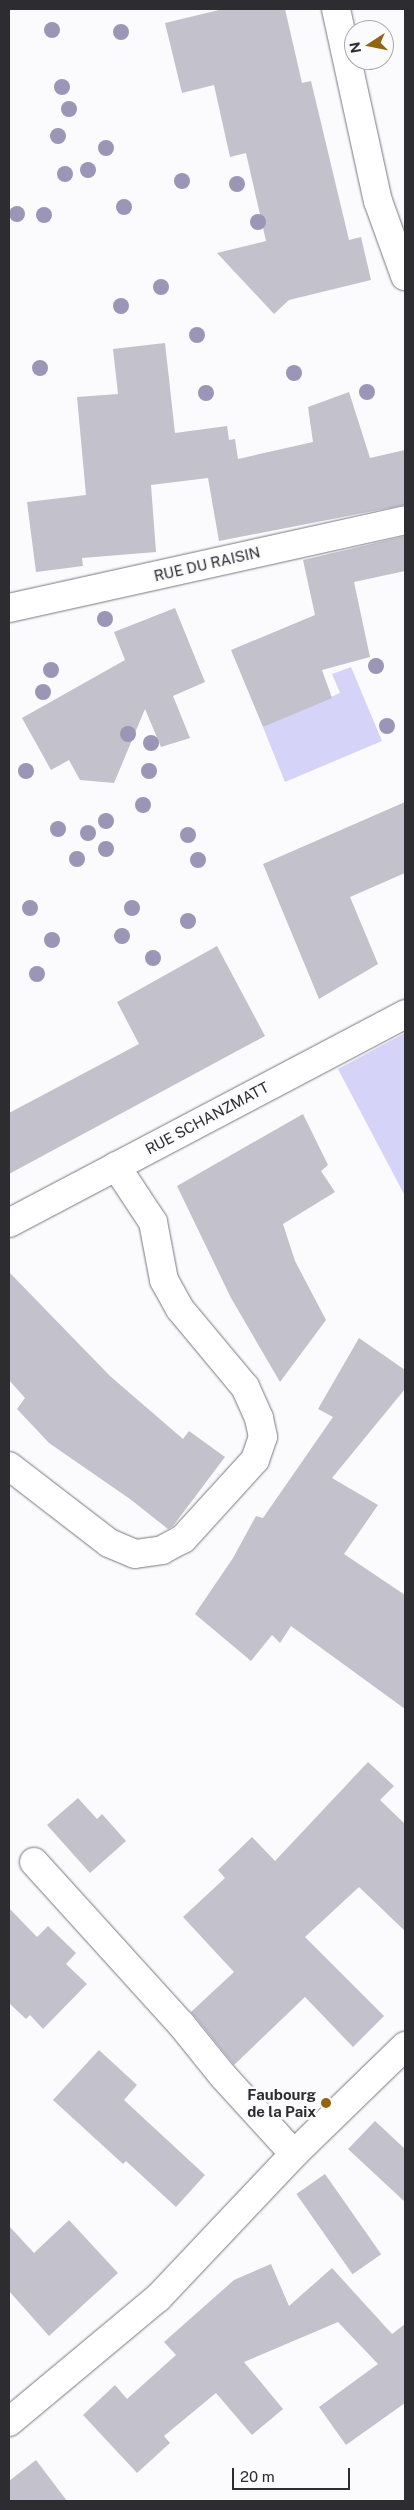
<!DOCTYPE html>
<style>
body{margin:0}
#map{position:relative;width:414px;height:2510px;overflow:hidden;background:#fbfbfd;font-family:"Public Sans",sans-serif}
div>[style]{position:absolute}
.green>*{inset:0;background:#d5d3f7}
.building>*{inset:0;background:#c2c1cc;transform-origin:0 0}
.roads{filter:drop-shadow(0 0 1px #777680) drop-shadow(0 0 1px #777680)}
.minor>*{height:28px;margin:-14px;padding:0 14px;transform-origin:14px;border-radius:14px;background:#fff}
.trees>*{width:16px;height:16px;margin:-8px;border-radius:50%;background:#9b96b6}
.dots>*{width:14px;height:14px;translate:-50% -50%;box-sizing:border-box;border:2px solid #fbfbfd;border-radius:50%}
span{translate:-50% -50%;white-space:nowrap;text-align:center;line-height:1.15;-webkit-text-stroke:5px #fbfbfd;paint-order:stroke}
.street-label{font-size:15px;color:#2d2d31}
.poi-label{font-size:15px;color:#2d2d31;font-weight:700}
.right{translate:-100% -50%;text-align:right}
.frame{position:absolute;inset:0;border:10px solid #2d2d31;pointer-events:none}
.north{position:absolute;left:344px;top:20px;width:50px;height:50px;box-sizing:border-box;background:#fbfbfd;border:1px solid #a9a9ab;border-radius:50%;rotate:259deg;font-size:14px;font-weight:700;line-height:20px;text-align:center;color:#2d2d31}
.north::after{content:'';display:block;margin:auto;width:18px;height:22px;background:#91660f;clip-path:polygon(50% 0,100% 100%,50% 72%,0 100%)}
.scale{position:absolute;left:232px;top:2468px;width:118px;height:22px;box-sizing:border-box;border:2px solid #2d2d31;border-top:0;padding-left:6px;font-size:15px;line-height:18px;white-space:nowrap;color:#2d2d31;-webkit-text-stroke:4px #fbfbfd;paint-order:stroke}
</style>
<div id="map">
<div class="green">
<div style="clip-path:polygon(351px 667px,382px 741px,285px 782px,263px 727px,340px 693px,332px 674px)"></div>
<div style="clip-path:polygon(405px 1033px,405px 1196px,338px 1069px)"></div>
</div>
<div class="building">
<div style="clip-path:polygon(223px 9px,285px 9px,302px 83px,311px 81px,349px 240px,361px 237px,371px 280px,289px 300px,274px 314px,217px 253px,266px 241px,246px 153px,230px 157px,214px 85px,182px 93px,165px 23px)"></div>
<div style="clip-path:polygon(165px 343px,175px 433px,227px 426px,229px 440px,235px 439px,238px 459px,313px 442px,308px 407px,349px 392px,370px 458px,405px 450px,405px 505px,219px 541px,208px 478px,151px 485px,156px 552px,82px 558px,83px 566px,36px 572px,27px 502px,86px 495px,77px 397px,118px 394px,113px 349px)"></div>
<div style="clip-path:polygon(405px 536px,405px 571px,354px 582px,370px 657px,322px 670px,332px 698px,263px 727px,231px 650px,315px 615px,303px 560px)"></div>
<div style="clip-path:polygon(175px 608px,205px 682px,173px 696px,190px 738px,161px 747px,145px 709px,114px 783px,80px 780px,69px 760px,51px 770px,22px 718px,125px 660px,114px 632px)"></div>
<div style="clip-path:polygon(405px 802px,405px 873px,350px 897px,378px 964px,319px 999px,263px 864px)"></div>
<div style="clip-path:polygon(217px 946px,265px 1036px,9px 1174px,9px 1113px,139px 1044px,117px 1002px)"></div>
<div style="clip-path:polygon(303px 1114px,328px 1165px,321px 1171px,335px 1192px,283px 1224px,295px 1261px,326px 1320px,280px 1382px,231px 1298px,177px 1186px)"></div>
<div style="clip-path:polygon(9px 1272px,110px 1376px,183px 1439px,189px 1431px,225px 1457px,173px 1526px,168px 1529px,130px 1499px,49px 1443px,17px 1409px,25px 1398px,9px 1380px)"></div>
<div style="clip-path:polygon(359px 1338px,405px 1370px,405px 1389px,332px 1478px,378px 1505px,344px 1554px,405px 1595px,405px 1709px,291px 1626px,280px 1643px,272px 1635px,251px 1661px,195px 1614px,233px 1558px,256px 1516px,263px 1518px,333px 1417px,318px 1409px)"></div>
<div style="clip-path:polygon(368px 1762px,394px 1786px,380px 1800px,405px 1824px,405px 1931px,359px 1887px,305px 1937px,384px 2016px,353px 2047px,305px 1997px,234px 2065px,191px 2012px,234px 1972px,183px 1917px,225px 1878px,218px 1870px,252px 1837px,275px 1861px)"></div>
<div style="clip-path:polygon(78px 1798px,97px 1819px,102px 1814px,126px 1841px,90px 1873px,47px 1825px)"></div>
<div style="clip-path:polygon(9px 1908px,37px 1937px,48px 1926px,76px 1953px,66px 1964px,87px 1984px,43px 2029px,30px 2015px,26px 2019px,9px 2003px)"></div>
<div style="clip-path:polygon(99px 2050px,137px 2085px,124px 2100px,205px 2175px,176px 2207px,126px 2161px,123px 2164px,53px 2100px)"></div>
<div style="clip-path:polygon(375px 2121px,405px 2149px,405px 2202px,348px 2149px)"></div>
<div style="left:325px;top:2174px;width:98px;height:35px;rotate:55deg"></div>
<div style="clip-path:polygon(69px 2220px,118px 2273px,49px 2336px,9px 2291px,9px 2226px,34px 2253px)"></div>
<div style="clip-path:polygon(271px 2264px,289px 2306px,332px 2268px,392px 2334px,405px 2324px,405px 2403px,346px 2445px,319px 2407px,378px 2364px,338px 2322px,244px 2362px,283px 2409px,252px 2435px,216px 2393px,164px 2436px,170px 2443px,137px 2473px,83px 2415px,115px 2385px,127px 2399px,176px 2355px,164px 2342px,234px 2280px)"></div>
<div style="clip-path:polygon(36px 2460px,67px 2501px,9px 2501px,9px 2481px)"></div>
</div>
<div class="roads">
<div class="minor">
<div style="left:336px;top:9px;width:197px;rotate:77.7deg"></div>
<div style="left:378px;top:201px;width:80px;rotate:70.2deg"></div>
<div style="left:9px;top:608px;width:406px;rotate:-12.5deg"></div>
<div style="left:9px;top:1223px;width:448px;rotate:-27.8deg"></div>
<div style="left:9px;top:1466px;width:126px;rotate:37.6deg"></div>
<div style="left:109px;top:1543px;width:28px;rotate:23deg"></div>
<div style="left:135px;top:1554px;width:27px;rotate:-8deg"></div>
<div style="left:162px;top:1550px;width:24px;rotate:-28deg"></div>
<div style="left:183px;top:1539px;width:107px;rotate:-47.7deg"></div>
<div style="left:255px;top:1460px;width:24px;rotate:-71deg"></div>
<div style="left:263px;top:1437px;width:19px;rotate:-102deg"></div>
<div style="left:259px;top:1418px;width:34px;rotate:-114deg"></div>
<div style="left:245px;top:1387px;width:102px;rotate:-129.8deg"></div>
<div style="left:180px;top:1309px;width:33px;rotate:-119deg"></div>
<div style="left:164px;top:1280px;width:59px;rotate:-100.7deg"></div>
<div style="left:153px;top:1222px;width:67px;rotate:-123.5deg"></div>
<div style="left:34px;top:1862px;width:219px;rotate:47.8deg"></div>
<div style="left:181px;top:2024px;width:67px;rotate:51.1deg"></div>
<div style="left:223px;top:2076px;width:105px;rotate:47.7deg"></div>
<div style="left:9px;top:2422px;width:194px;rotate:-39.8deg"></div>
<div style="left:158px;top:2298px;width:198px;rotate:-46.6deg"></div>
<div style="left:294px;top:2154px;width:155px;rotate:-44.2deg"></div>
</div>
</div>
<div class="trees">
<div style="left:52px;top:30px"></div>
<div style="left:121px;top:32px"></div>
<div style="left:62px;top:87px"></div>
<div style="left:69px;top:109px"></div>
<div style="left:58px;top:136px"></div>
<div style="left:106px;top:148px"></div>
<div style="left:88px;top:170px"></div>
<div style="left:65px;top:174px"></div>
<div style="left:182px;top:181px"></div>
<div style="left:237px;top:184px"></div>
<div style="left:124px;top:207px"></div>
<div style="left:17px;top:214px"></div>
<div style="left:44px;top:215px"></div>
<div style="left:258px;top:222px"></div>
<div style="left:161px;top:287px"></div>
<div style="left:121px;top:306px"></div>
<div style="left:197px;top:335px"></div>
<div style="left:40px;top:368px"></div>
<div style="left:294px;top:373px"></div>
<div style="left:367px;top:392px"></div>
<div style="left:206px;top:393px"></div>
<div style="left:105px;top:619px"></div>
<div style="left:376px;top:666px"></div>
<div style="left:51px;top:670px"></div>
<div style="left:43px;top:692px"></div>
<div style="left:387px;top:726px"></div>
<div style="left:128px;top:734px"></div>
<div style="left:151px;top:743px"></div>
<div style="left:26px;top:771px"></div>
<div style="left:149px;top:771px"></div>
<div style="left:143px;top:805px"></div>
<div style="left:106px;top:821px"></div>
<div style="left:58px;top:829px"></div>
<div style="left:88px;top:833px"></div>
<div style="left:188px;top:835px"></div>
<div style="left:106px;top:849px"></div>
<div style="left:77px;top:859px"></div>
<div style="left:198px;top:860px"></div>
<div style="left:30px;top:908px"></div>
<div style="left:132px;top:908px"></div>
<div style="left:188px;top:921px"></div>
<div style="left:122px;top:936px"></div>
<div style="left:52px;top:940px"></div>
<div style="left:153px;top:958px"></div>
<div style="left:37px;top:974px"></div>
</div>
<div class="dots">
<div style="left:326px;top:2103px;background:#91660f"></div>
</div>
<div class="street-label">
<span style="left:207px;top:564px;rotate:-13deg">RUE DU RAISIN</span>
<span style="left:207px;top:1118px;rotate:-28deg">RUE SCHANZMATT</span>
</div>
<div class="poi-label">
<span class="right" style="left:316px;top:2103px">Faubourg<br>de la Paix</span>
</div>
<div class="frame"></div>
<div class="north">N</div>
<div class="scale">20 m</div>
</div>
